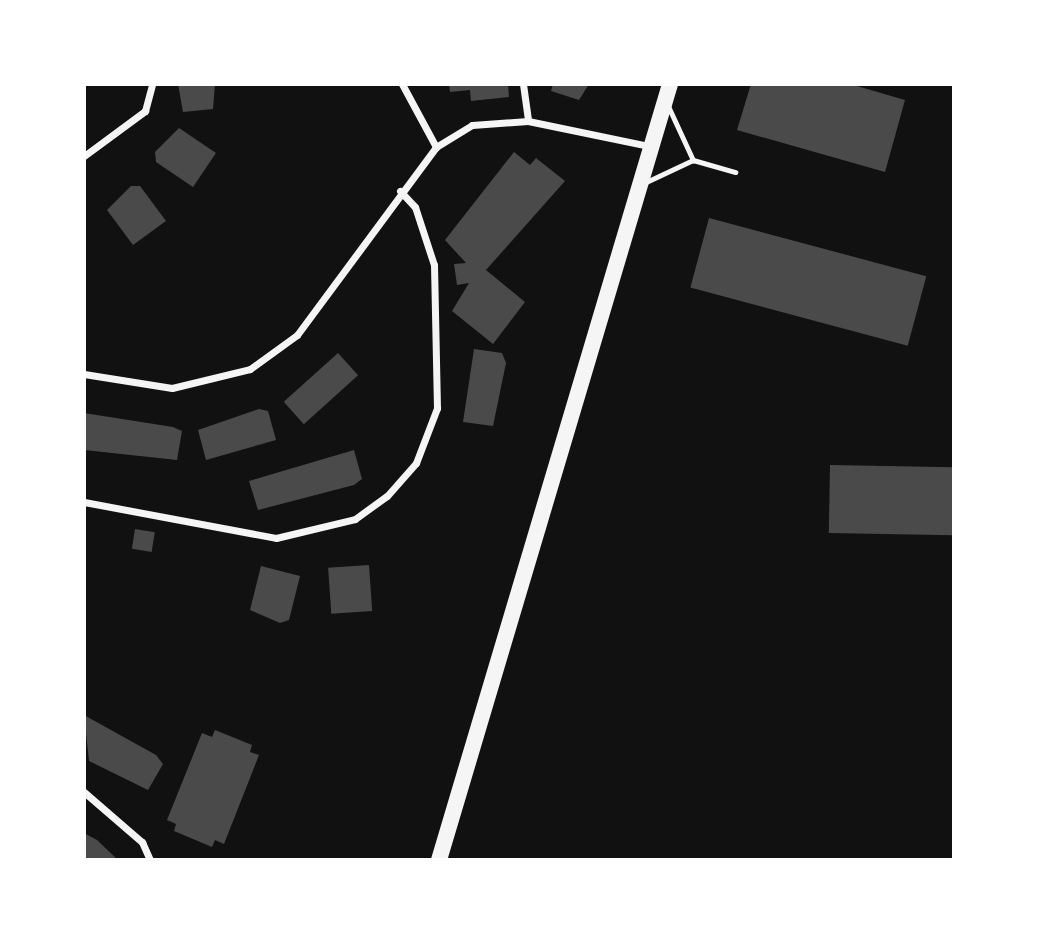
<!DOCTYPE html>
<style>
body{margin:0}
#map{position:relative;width:1038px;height:944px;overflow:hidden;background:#111;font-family:Inter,sans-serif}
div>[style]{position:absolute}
.building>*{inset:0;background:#4a4a4a;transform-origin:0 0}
.service>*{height:5px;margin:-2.5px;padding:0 2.5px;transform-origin:2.5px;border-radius:2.5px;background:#f5f5f5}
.minor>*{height:7px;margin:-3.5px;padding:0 3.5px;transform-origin:3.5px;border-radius:3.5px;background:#f5f5f5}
.primary>*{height:16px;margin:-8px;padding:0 8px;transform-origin:8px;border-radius:8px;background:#f5f5f5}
span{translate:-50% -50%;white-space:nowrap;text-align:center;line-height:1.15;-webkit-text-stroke:5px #fff;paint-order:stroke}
.frame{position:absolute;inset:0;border:86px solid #fff;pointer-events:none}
</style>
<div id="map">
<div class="building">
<div style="clip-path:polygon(178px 84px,215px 84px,213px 109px,183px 112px)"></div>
<div style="clip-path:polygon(449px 84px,508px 84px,509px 97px,471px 101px,470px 90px,450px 92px)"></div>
<div style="clip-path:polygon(553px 84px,589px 84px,579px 100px,551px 91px)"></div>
<div style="clip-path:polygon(751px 84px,850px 84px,905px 100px,885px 172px,737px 130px)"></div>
<div style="clip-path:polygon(179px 128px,216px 153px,193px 187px,156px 162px,155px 152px)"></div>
<div style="clip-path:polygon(514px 152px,530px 165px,536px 158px,565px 181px,486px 270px,525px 302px,493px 344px,452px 311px,469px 283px,457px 285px,454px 264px,466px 263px,445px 240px)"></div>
<div style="clip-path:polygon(131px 186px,140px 186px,166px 221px,133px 245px,107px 210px)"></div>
<div style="left:709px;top:218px;width:225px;height:72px;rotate:15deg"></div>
<div style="clip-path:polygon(474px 349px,502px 353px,506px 363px,493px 426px,463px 422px)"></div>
<div style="left:338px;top:353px;width:30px;height:73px;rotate:48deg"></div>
<div style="clip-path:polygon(259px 409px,268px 411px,276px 440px,206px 460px,198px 430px)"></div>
<div style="clip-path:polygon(84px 413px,173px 427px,182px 431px,177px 460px,84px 450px)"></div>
<div style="clip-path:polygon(354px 450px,362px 479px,354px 485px,258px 510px,249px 481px)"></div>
<div style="left:830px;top:465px;width:124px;height:68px;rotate:1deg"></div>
<div style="left:135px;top:529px;width:20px;height:20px;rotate:9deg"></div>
<div style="left:369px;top:565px;width:46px;height:41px;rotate:86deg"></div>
<div style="clip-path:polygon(261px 566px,300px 576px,289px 620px,280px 623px,250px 610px)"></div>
<div style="clip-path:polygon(84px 715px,156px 755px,163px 764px,148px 790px,89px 761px)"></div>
<div style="clip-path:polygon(215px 730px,252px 745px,250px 752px,259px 755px,224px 844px,215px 840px,212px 847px,174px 831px,176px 824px,167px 820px,202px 733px,212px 737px)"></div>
<div style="clip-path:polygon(84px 833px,97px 840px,118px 860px,84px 860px)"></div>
</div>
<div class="service">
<div style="left:668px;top:106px;width:60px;rotate:65.2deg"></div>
<div style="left:644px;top:183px;width:54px;rotate:-25.1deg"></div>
<div style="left:693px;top:160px;width:44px;rotate:15.9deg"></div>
</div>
<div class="minor">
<div style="left:402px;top:84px;width:72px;rotate:61.6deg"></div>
<div style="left:523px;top:84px;width:37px;rotate:82deg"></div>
<div style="left:84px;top:156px;width:76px;rotate:-36.4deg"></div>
<div style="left:145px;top:111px;width:28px;rotate:-75deg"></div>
<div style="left:84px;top:374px;width:89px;rotate:9deg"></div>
<div style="left:172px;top:388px;width:80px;rotate:-13.7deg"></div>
<div style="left:250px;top:369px;width:58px;rotate:-35.9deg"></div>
<div style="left:297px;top:335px;width:234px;rotate:-53.5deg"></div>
<div style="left:436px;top:147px;width:42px;rotate:-31.4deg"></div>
<div style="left:472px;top:125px;width:56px;rotate:-4.1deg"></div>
<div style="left:528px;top:121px;width:124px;rotate:11.7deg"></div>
<div style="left:84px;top:502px;width:195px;rotate:10.6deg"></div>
<div style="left:276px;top:538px;width:81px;rotate:-13.5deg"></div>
<div style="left:355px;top:519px;width:39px;rotate:-36deg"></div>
<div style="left:387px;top:496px;width:44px;rotate:-48.7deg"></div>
<div style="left:416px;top:463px;width:59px;rotate:-69.1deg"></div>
<div style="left:437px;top:408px;width:143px;rotate:-91.2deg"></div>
<div style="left:434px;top:265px;width:61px;rotate:-108.1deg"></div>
<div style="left:415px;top:207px;width:22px;rotate:-133deg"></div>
<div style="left:84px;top:792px;width:77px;rotate:40.8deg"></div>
<div style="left:142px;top:842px;width:20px;rotate:66deg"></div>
</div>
<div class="primary">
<div style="left:439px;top:860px;width:810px;rotate:-73.42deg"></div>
</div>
<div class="frame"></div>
</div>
